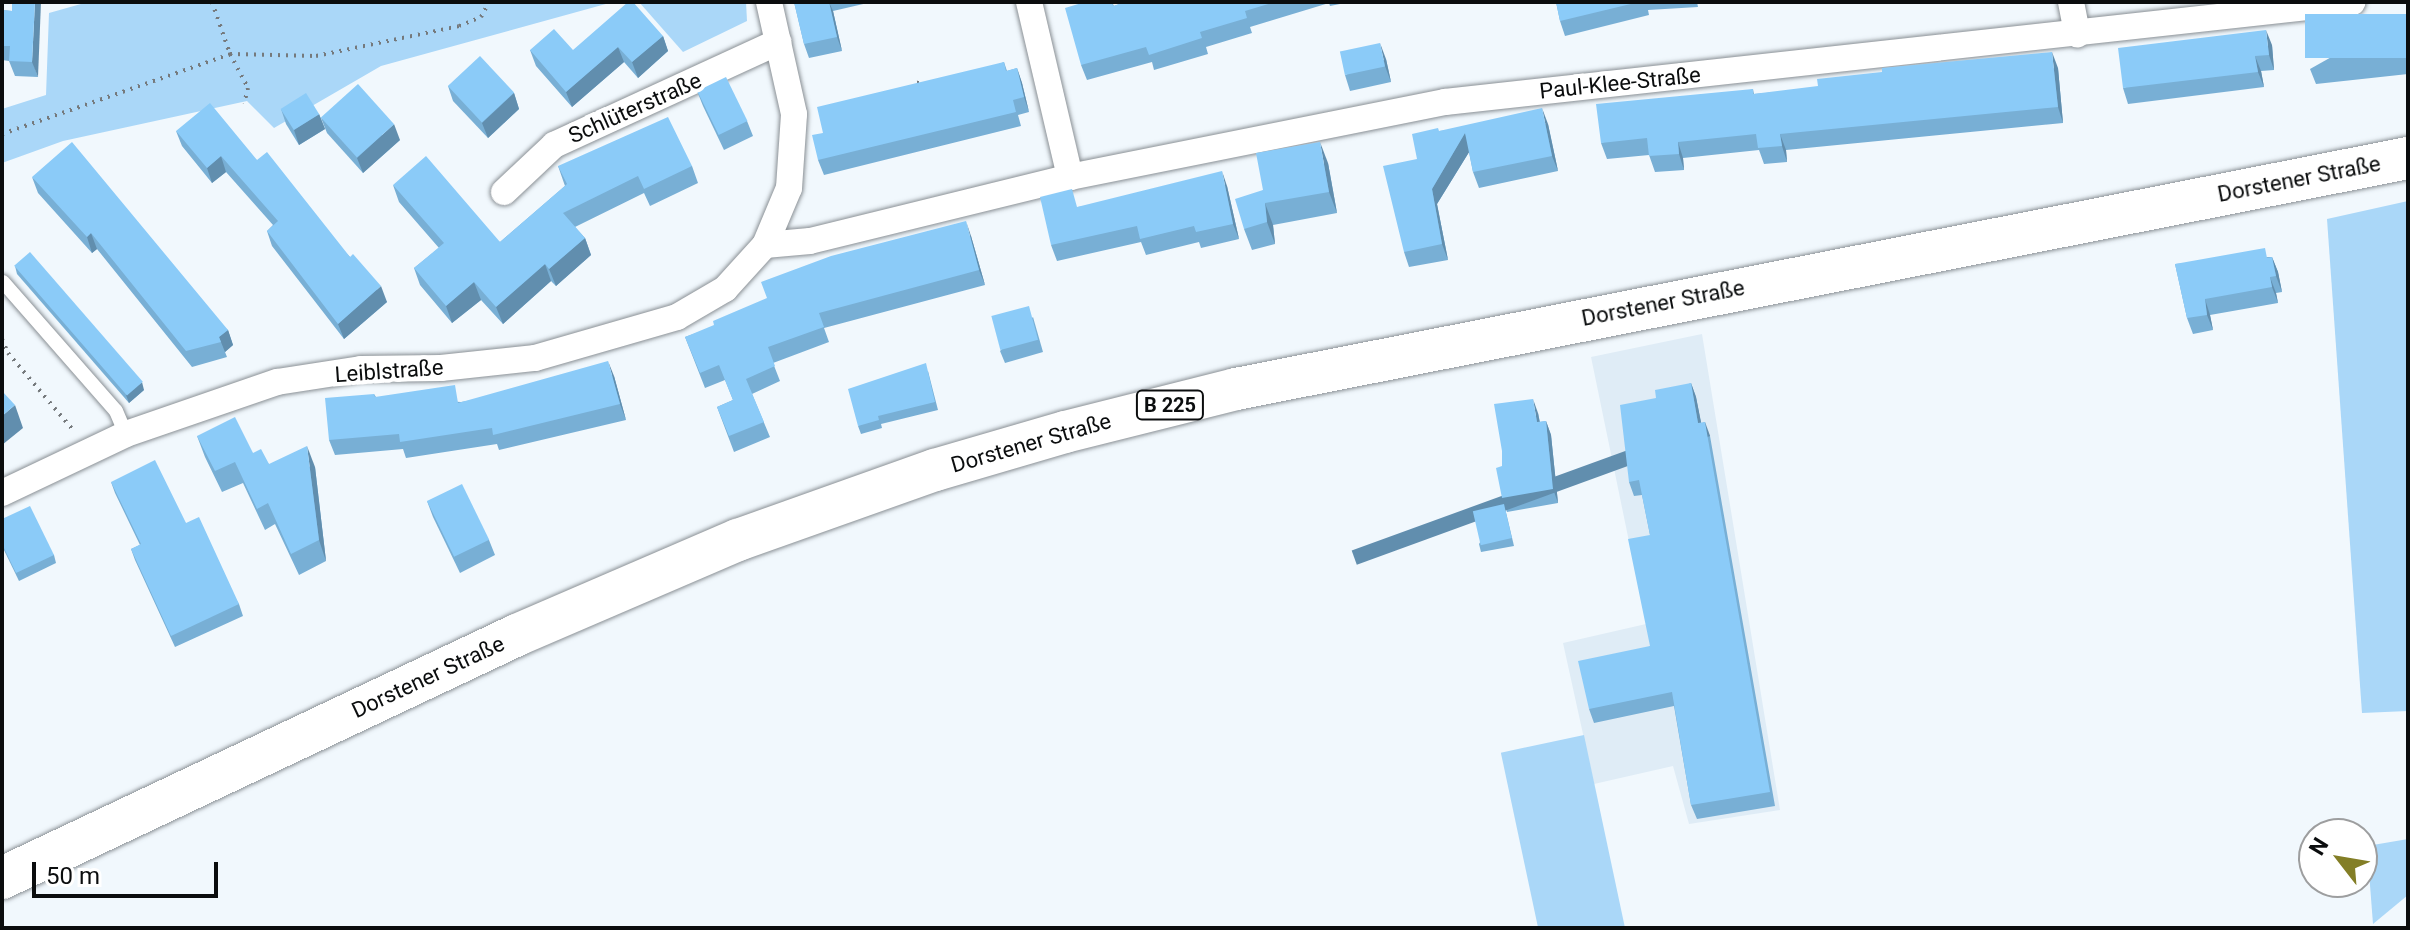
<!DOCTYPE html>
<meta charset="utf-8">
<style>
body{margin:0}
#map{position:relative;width:2410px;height:930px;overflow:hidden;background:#f1f8fd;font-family:Roboto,sans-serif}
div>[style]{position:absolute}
.built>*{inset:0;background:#dfecf6}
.green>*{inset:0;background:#aad7f8;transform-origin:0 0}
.path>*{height:4px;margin-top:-2px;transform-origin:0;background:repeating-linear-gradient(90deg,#75797c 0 2px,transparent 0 8px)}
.roads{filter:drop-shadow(0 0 2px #8a9095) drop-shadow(0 0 2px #8a9095)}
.lane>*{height:14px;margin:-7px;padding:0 7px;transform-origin:7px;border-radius:7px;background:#fff}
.street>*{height:26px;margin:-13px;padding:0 13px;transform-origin:13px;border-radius:13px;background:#fff}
.primary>*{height:42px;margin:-21px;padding:0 21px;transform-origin:21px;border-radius:21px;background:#fff}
.wall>*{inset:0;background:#78afd5}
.shaded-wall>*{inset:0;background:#618eae;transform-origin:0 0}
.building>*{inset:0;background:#8bcbf8;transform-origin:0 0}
span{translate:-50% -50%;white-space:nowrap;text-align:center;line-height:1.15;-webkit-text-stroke:8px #fff;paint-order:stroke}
.shield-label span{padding:2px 6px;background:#fff;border:2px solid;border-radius:6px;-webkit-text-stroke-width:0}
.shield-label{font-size:20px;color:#0b0d0e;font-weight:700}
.street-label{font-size:22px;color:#0b0d0e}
.frame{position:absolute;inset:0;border:4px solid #0b0d0e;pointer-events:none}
.north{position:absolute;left:2298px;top:818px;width:80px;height:80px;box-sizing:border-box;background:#fff;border:2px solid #9d9e9f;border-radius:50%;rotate:301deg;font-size:22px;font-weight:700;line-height:32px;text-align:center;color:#0b0d0e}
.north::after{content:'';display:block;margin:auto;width:28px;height:36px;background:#837e26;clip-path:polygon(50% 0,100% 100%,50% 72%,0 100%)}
.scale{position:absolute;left:32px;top:862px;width:186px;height:36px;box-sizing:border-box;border:4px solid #0b0d0e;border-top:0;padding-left:10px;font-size:24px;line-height:28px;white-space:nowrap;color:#0b0d0e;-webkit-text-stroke:6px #fff;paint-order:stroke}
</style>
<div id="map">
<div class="built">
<div style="clip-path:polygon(1702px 334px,1780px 810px,1689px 824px,1673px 766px,1594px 784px,1563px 643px,1646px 624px,1591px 357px)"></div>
</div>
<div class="green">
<div style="clip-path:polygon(88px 2px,613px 2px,381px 66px,274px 128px,247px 101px,63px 141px,2px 163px,2px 109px,46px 95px,49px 13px)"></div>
<div style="clip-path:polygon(639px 2px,746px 2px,747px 21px,683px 52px)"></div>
<div style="clip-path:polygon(2408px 201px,2408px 711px,2362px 713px,2327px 219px)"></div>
<div style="left:1584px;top:735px;width:197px;height:85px;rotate:78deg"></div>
<div style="clip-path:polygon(2408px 839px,2408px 895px,2373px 924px,2367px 846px)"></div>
</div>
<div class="path">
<div style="left:212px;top:2px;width:55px;rotate:70.9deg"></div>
<div style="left:230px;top:54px;width:38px;rotate:62deg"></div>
<div style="left:248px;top:88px;width:16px;rotate:104deg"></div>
<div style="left:917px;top:83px;width:7px;rotate:-16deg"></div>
<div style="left:2px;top:134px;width:242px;rotate:-19.3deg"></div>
<div style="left:230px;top:54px;width:86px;rotate:1.3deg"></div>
<div style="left:316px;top:56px;width:146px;rotate:-11.8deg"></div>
<div style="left:459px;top:26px;width:24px;rotate:-22deg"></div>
<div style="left:481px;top:17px;width:17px;rotate:-62deg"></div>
<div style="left:2px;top:339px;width:15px;rotate:67deg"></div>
<div style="left:8px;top:353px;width:102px;rotate:49.8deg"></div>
</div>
<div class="roads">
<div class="lane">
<div style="left:3px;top:282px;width:171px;rotate:48.8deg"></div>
<div style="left:116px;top:411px;width:25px;rotate:67deg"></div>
</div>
<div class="street">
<div style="left:1029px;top:2px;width:180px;rotate:76.8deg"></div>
<div style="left:1070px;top:177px;width:382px;rotate:-11.3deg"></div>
<div style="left:1445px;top:102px;width:913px;rotate:-6.28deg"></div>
<div style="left:2071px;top:2px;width:33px;rotate:79deg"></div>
<div style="left:504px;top:192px;width:69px;rotate:-43.2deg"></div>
<div style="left:554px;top:145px;width:247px;rotate:-24.7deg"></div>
<div style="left:765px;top:245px;width:45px;rotate:-5.1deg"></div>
<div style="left:810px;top:241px;width:268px;rotate:-13.8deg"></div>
<div style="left:2px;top:493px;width:137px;rotate:-25.4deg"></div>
<div style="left:126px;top:434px;width:160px;rotate:-19deg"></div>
<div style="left:277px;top:382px;width:85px;rotate:-8.8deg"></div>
<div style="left:361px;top:369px;width:80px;rotate:-0.7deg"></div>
<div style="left:441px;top:368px;width:95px;rotate:-6.1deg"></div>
<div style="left:535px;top:358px;width:148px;rotate:-16.1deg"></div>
<div style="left:677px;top:317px;width:56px;rotate:-30.3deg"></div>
<div style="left:725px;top:289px;width:59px;rotate:-47.7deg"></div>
<div style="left:765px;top:245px;width:62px;rotate:-67.2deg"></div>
<div style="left:789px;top:188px;width:74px;rotate:-86.1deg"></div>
<div style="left:794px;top:114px;width:115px;rotate:-102.6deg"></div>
</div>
<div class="primary">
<div style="left:2px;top:878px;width:569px;rotate:-25.26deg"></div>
<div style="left:517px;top:635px;width:241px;rotate:-23.3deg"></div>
<div style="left:738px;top:540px;width:209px;rotate:-19.6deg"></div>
<div style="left:935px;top:470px;width:135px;rotate:-16.3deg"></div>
<div style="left:1065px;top:432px;width:176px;rotate:-14.1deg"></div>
<div style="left:1236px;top:389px;width:1195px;rotate:-11.15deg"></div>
</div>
</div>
<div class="wall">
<div style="clip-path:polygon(12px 2px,38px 77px,15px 76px,9px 61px,2px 60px,2px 10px,12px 11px)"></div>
<div style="clip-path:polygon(794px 2px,872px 2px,833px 11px,842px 51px,809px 58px,804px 44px)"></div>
<div style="clip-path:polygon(1112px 2px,1114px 6px,1125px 2px,1350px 2px,1330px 6px,1329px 3px,1250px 27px,1252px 33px,1206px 47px,1208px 54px,1154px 70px,1152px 62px,1087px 80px,1081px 65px)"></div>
<div style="clip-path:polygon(1556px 2px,1697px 2px,1698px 7px,1648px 10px,1649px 15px,1565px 36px,1560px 21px)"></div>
<div style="clip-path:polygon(2408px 14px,2408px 74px,2316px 84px,2310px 69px)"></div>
<div style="clip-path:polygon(663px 36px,668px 51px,638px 78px,624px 62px,572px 107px,536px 66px,530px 50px,573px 50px)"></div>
<div style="clip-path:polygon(2272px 45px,2274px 70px,2261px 71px,2264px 87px,2128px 104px,2123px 88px)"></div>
<div style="clip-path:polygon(1386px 59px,1391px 82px,1350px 91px,1345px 75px)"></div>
<div style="clip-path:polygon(1004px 62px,1007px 71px,1017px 68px,1022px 83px,1029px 112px,1018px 115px,1021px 126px,824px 175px,818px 160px,823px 133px)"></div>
<div style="clip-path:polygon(2058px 68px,2063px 123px,1786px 150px,1787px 162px,1764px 164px,1759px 150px,1683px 158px,1684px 170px,1655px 172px,1649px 155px,1607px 159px,1601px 143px,1753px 89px,1754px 94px)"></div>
<div style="clip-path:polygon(448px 86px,514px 93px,519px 109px,488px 138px,453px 101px)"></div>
<div style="clip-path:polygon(697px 91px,747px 121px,753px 136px,724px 150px,703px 106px)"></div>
<div style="clip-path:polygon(281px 109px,319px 114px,325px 129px,299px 145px,286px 124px)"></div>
<div style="clip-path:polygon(321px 118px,400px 140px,363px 173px,327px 133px)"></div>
<div style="clip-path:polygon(1548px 124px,1558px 171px,1479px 188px,1473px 172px,1469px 152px,1437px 204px,1448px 260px,1409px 267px,1404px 252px,1417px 159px,1439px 131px)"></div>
<div style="clip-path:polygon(176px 131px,257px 160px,350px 257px,387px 302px,344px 339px,272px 246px,267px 231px,273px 225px,226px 172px,212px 183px,182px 146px)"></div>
<div style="clip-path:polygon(1328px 163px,1337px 213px,1273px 225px,1275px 244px,1252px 250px,1244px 229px,1263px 190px)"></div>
<div style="clip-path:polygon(558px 166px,692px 166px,698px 183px,650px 206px,644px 193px,575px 227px,585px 238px,591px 255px,556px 286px,551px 281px,503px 324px,481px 300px,452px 323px,420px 285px,414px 268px,439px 248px,399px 202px,393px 185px,500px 242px,565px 186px)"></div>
<div style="clip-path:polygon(32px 177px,228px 330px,233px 345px,225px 352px,227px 357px,192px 367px,97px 249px,92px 253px,38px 193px)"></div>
<div style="clip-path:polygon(1227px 186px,1239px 239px,1201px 248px,1199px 242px,1146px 255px,1141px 242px,1057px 261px,1051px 245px,1078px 207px)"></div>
<div style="clip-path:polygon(971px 236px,985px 285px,824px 328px,829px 342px,773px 363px,780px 381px,752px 394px,770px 437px,734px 452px,717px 407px,733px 400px,725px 380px,705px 388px,685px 337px)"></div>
<div style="clip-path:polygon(2269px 257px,2272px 257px,2278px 272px,2282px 292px,2276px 293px,2278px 303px,2210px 315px,2213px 330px,2193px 334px,2187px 318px,2175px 264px)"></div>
<div style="clip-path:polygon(15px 266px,144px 390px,129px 403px,17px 274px)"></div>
<div style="clip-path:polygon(1033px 317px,1043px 352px,1005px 363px,1000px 351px)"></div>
<div style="clip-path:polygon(928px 371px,938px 410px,881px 424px,882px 428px,861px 434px,858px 426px)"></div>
<div style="clip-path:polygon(614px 376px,626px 420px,499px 450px,497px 444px,406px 458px,403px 449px,335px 455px,329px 440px,374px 394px,376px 397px,461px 402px)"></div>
<div style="clip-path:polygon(1691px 383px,1696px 397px,1701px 423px,1710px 436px,1775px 806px,1697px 819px,1691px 805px,1674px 706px,1594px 723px,1589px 709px,1650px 646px,1650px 535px,1642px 495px,1634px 496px,1629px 482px,1656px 398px)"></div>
<div style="clip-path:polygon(1538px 413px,1540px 422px,1546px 421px,1551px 435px,1558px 503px,1507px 512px,1502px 498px,1502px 466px)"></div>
<div style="clip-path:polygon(197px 436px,253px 453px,269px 464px,315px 467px,326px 561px,299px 575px,275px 524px,265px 530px,243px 483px,222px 492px,205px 457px)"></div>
<div style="clip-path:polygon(111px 482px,186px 523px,239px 604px,243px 616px,175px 647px,135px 560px,131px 549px,140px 545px,115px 493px)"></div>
<div style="clip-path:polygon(427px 501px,489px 540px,495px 555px,460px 573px,433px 517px)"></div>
<div style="clip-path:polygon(1504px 504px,1514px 546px,1481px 552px,1479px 544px)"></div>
<div style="clip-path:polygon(2px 519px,54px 555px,56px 563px,19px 581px,2px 546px)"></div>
</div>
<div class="shaded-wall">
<div style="clip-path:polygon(35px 2px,41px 2px,38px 77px,32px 62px)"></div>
<div style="clip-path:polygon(829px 2px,833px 11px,842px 51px,837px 37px)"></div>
<div style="clip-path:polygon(2266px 30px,2272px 45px,2274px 70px,2269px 55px)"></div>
<div style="clip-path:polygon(663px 36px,668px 51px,638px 78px,632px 62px)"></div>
<div style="clip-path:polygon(1380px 43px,1386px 59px,1391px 82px,1385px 66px)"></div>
<div style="clip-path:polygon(618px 47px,624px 62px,572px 107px,566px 92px)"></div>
<div style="clip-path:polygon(2052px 52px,2058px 68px,2063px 123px,2058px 107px)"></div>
<div style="clip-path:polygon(2255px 56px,2261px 71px,2264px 87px,2258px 72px)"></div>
<div style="clip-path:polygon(1017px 68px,1022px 83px,1029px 112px,1024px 97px)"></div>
<div style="clip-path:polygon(514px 93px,519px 109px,488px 138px,482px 123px)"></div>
<div style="clip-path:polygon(1542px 108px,1548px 124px,1558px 171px,1552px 156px)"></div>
<div style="clip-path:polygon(319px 114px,325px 129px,299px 145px,294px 130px)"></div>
<div style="clip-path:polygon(394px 124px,400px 140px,363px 173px,357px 158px)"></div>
<div style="clip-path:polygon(1465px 133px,1471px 149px,1437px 204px,1448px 260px,1442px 244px,1432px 189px)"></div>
<div style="clip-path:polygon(1780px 134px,1786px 150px,1787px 162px,1782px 146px)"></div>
<div style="clip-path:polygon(1320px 142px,1328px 163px,1337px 213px,1329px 192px)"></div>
<div style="clip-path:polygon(1678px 142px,1683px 158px,1684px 170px,1679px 154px)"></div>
<div style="clip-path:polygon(221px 156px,226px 172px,212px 183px,207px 168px)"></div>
<div style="clip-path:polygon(1222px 171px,1227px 186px,1239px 239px,1233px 224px)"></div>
<div style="clip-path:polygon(1265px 203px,1273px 225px,1275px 244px,1267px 222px)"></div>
<div style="clip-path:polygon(966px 221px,971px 236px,985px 285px,979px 270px)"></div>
<div style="clip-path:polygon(91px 233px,97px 249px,92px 253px,87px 237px)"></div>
<div style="clip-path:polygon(585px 238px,591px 255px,556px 286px,549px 269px)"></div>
<div style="clip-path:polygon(2272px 257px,2278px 272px,2282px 292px,2276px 276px)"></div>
<div style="clip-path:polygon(545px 264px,551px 281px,503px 324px,496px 307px)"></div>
<div style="clip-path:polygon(2270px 277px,2276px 293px,2278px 303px,2272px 287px)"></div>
<div style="clip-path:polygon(474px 282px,481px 300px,452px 323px,446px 306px)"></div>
<div style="clip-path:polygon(381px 286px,387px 302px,344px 339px,338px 324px)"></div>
<div style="clip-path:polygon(2205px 299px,2210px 315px,2213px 330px,2207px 315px)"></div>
<div style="clip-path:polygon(228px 330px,233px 345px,225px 352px,219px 337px)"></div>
<div style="clip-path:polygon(608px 361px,614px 376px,626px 420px,620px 404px)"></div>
<div style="clip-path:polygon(142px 382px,144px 390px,129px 403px,126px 395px)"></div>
<div style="clip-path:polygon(1691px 383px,1696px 397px,1704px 437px,1698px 423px)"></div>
<div style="clip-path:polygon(1533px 399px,1538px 413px,1542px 436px,1537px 422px)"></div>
<div style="clip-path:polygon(15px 405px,23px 428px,2px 445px,2px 416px)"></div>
<div style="clip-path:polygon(1546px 421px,1551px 435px,1558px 503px,1553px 489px)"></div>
<div style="left:1705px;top:422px;width:15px;height:376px;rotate:70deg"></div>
<div style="clip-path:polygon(307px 446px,315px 467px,326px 561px,319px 540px)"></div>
</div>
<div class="building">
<div style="clip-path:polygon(12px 2px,35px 2px,32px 62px,9px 61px,10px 46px,2px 46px,2px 10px,12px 11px)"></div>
<div style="clip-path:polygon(628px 2px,633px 2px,663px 36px,632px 62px,618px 47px,566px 92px,530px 50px,554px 29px,573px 50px)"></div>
<div style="clip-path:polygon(794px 2px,829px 2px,837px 37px,804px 44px)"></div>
<div style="clip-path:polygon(1085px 2px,1112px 2px,1113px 6px,1125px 2px,1275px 2px,1245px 11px,1247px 18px,1200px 32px,1202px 38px,1149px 55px,1146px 47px,1081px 65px,1065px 8px)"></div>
<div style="clip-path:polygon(1556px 2px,1639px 2px,1560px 21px)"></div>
<div style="left:2408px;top:14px;width:44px;height:103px;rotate:90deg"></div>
<div style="clip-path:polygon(2266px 30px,2269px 55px,2255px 56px,2258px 72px,2123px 88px,2118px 48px)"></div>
<div style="left:1380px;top:43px;width:24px;height:41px;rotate:78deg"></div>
<div style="clip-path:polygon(2052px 52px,2058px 107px,1780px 134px,1782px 146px,1758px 148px,1756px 134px,1678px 142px,1679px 154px,1649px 156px,1647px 138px,1601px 143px,1596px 104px,1753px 89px,1753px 94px,1818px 86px,1817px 79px,1882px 72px,1882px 68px)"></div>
<div style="left:480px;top:56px;width:50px;height:44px;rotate:47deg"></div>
<div style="clip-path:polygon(1004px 62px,1006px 71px,1017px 68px,1024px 97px,1013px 100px,1016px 112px,818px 160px,812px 135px,823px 133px,817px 107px)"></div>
<div style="left:726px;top:77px;width:49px;height:32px;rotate:64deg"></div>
<div style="left:358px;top:84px;width:54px;height:50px;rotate:48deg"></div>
<div style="left:306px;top:93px;width:25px;height:30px;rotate:58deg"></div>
<div style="clip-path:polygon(210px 103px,257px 160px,267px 152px,350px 257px,353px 254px,381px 286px,338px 324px,267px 231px,278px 221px,221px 156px,207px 168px,176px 131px)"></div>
<div style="clip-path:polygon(1542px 108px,1552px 156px,1473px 172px,1465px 133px,1432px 189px,1442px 244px,1404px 252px,1383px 166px,1417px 159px,1412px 134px,1438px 128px,1439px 131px)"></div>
<div style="clip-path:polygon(668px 117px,692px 166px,644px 189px,638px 176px,563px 213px,585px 238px,549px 269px,545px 264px,496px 307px,474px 282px,446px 306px,414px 268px,444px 243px,393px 185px,426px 156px,500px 242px,567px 184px,558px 166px)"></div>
<div style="clip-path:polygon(72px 142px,228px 330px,219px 337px,221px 342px,186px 351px,91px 233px,87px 237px,32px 177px)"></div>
<div style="clip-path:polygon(1320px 142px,1329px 192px,1265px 203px,1267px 222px,1244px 229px,1235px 199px,1263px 190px,1256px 153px)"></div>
<div style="clip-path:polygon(1222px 171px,1233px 224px,1196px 232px,1194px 226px,1140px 239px,1137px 226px,1051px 245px,1040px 197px,1072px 189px,1077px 207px)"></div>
<div style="clip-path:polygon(966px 221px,979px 270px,819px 313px,824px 327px,768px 347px,775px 366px,746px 379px,764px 422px,729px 436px,717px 407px,733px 400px,719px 365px,700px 373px,685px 337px,714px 325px,713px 321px,767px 298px,761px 282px,831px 256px)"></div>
<div style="clip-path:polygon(2265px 248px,2267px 258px,2272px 257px,2276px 276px,2270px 277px,2272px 287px,2205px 299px,2207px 315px,2187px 318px,2175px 264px)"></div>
<div style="left:30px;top:252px;width:172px;height:21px;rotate:49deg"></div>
<div style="left:1029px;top:306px;width:35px;height:39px;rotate:75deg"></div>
<div style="clip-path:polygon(608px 361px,620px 404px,493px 435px,492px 428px,400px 442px,399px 434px,329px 440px,325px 398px,374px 394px,375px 397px,455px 385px,458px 403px)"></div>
<div style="clip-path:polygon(926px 363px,935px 402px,878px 416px,879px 420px,858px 426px,848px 389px)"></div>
<div style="clip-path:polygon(1691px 383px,1698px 423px,1705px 422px,1770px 792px,1691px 805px,1672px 692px,1589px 709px,1578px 661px,1650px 646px,1628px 539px,1650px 535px,1639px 480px,1629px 482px,1620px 405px,1656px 398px,1655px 390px)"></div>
<div style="clip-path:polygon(2px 391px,15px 405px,2px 416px)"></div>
<div style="clip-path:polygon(1533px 399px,1537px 422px,1546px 421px,1553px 489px,1502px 498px,1496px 468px,1502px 466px,1502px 451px,1494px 404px)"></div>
<div style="clip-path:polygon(235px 417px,253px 453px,261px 449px,269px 464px,307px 446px,319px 540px,291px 554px,268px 503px,257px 509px,235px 462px,215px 471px,197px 436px)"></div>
<div style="clip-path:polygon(155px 460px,186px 523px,199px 517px,239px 604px,171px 636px,131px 549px,141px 544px,111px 482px)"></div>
<div style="left:462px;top:484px;width:62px;height:39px;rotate:64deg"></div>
<div style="left:1504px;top:504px;width:35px;height:32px;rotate:77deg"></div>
<div style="clip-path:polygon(30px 506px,54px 555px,16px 573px,2px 544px,2px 519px)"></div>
</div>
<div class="shield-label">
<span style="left:1170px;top:405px">B 225</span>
</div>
<div class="street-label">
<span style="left:1620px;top:83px;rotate:-6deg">Paul-Klee-Straße</span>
<span style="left:635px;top:108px;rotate:-24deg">Schlüterstraße</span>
<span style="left:2299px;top:179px;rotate:-11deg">Dorstener Straße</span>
<span style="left:1663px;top:303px;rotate:-11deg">Dorstener Straße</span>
<span style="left:389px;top:371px;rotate:-4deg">Leiblstraße</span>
<span style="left:1031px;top:443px;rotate:-16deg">Dorstener Straße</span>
<span style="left:428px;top:677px;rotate:-25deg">Dorstener Straße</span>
</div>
<div class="frame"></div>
<div class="north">N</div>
<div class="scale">50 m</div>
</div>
